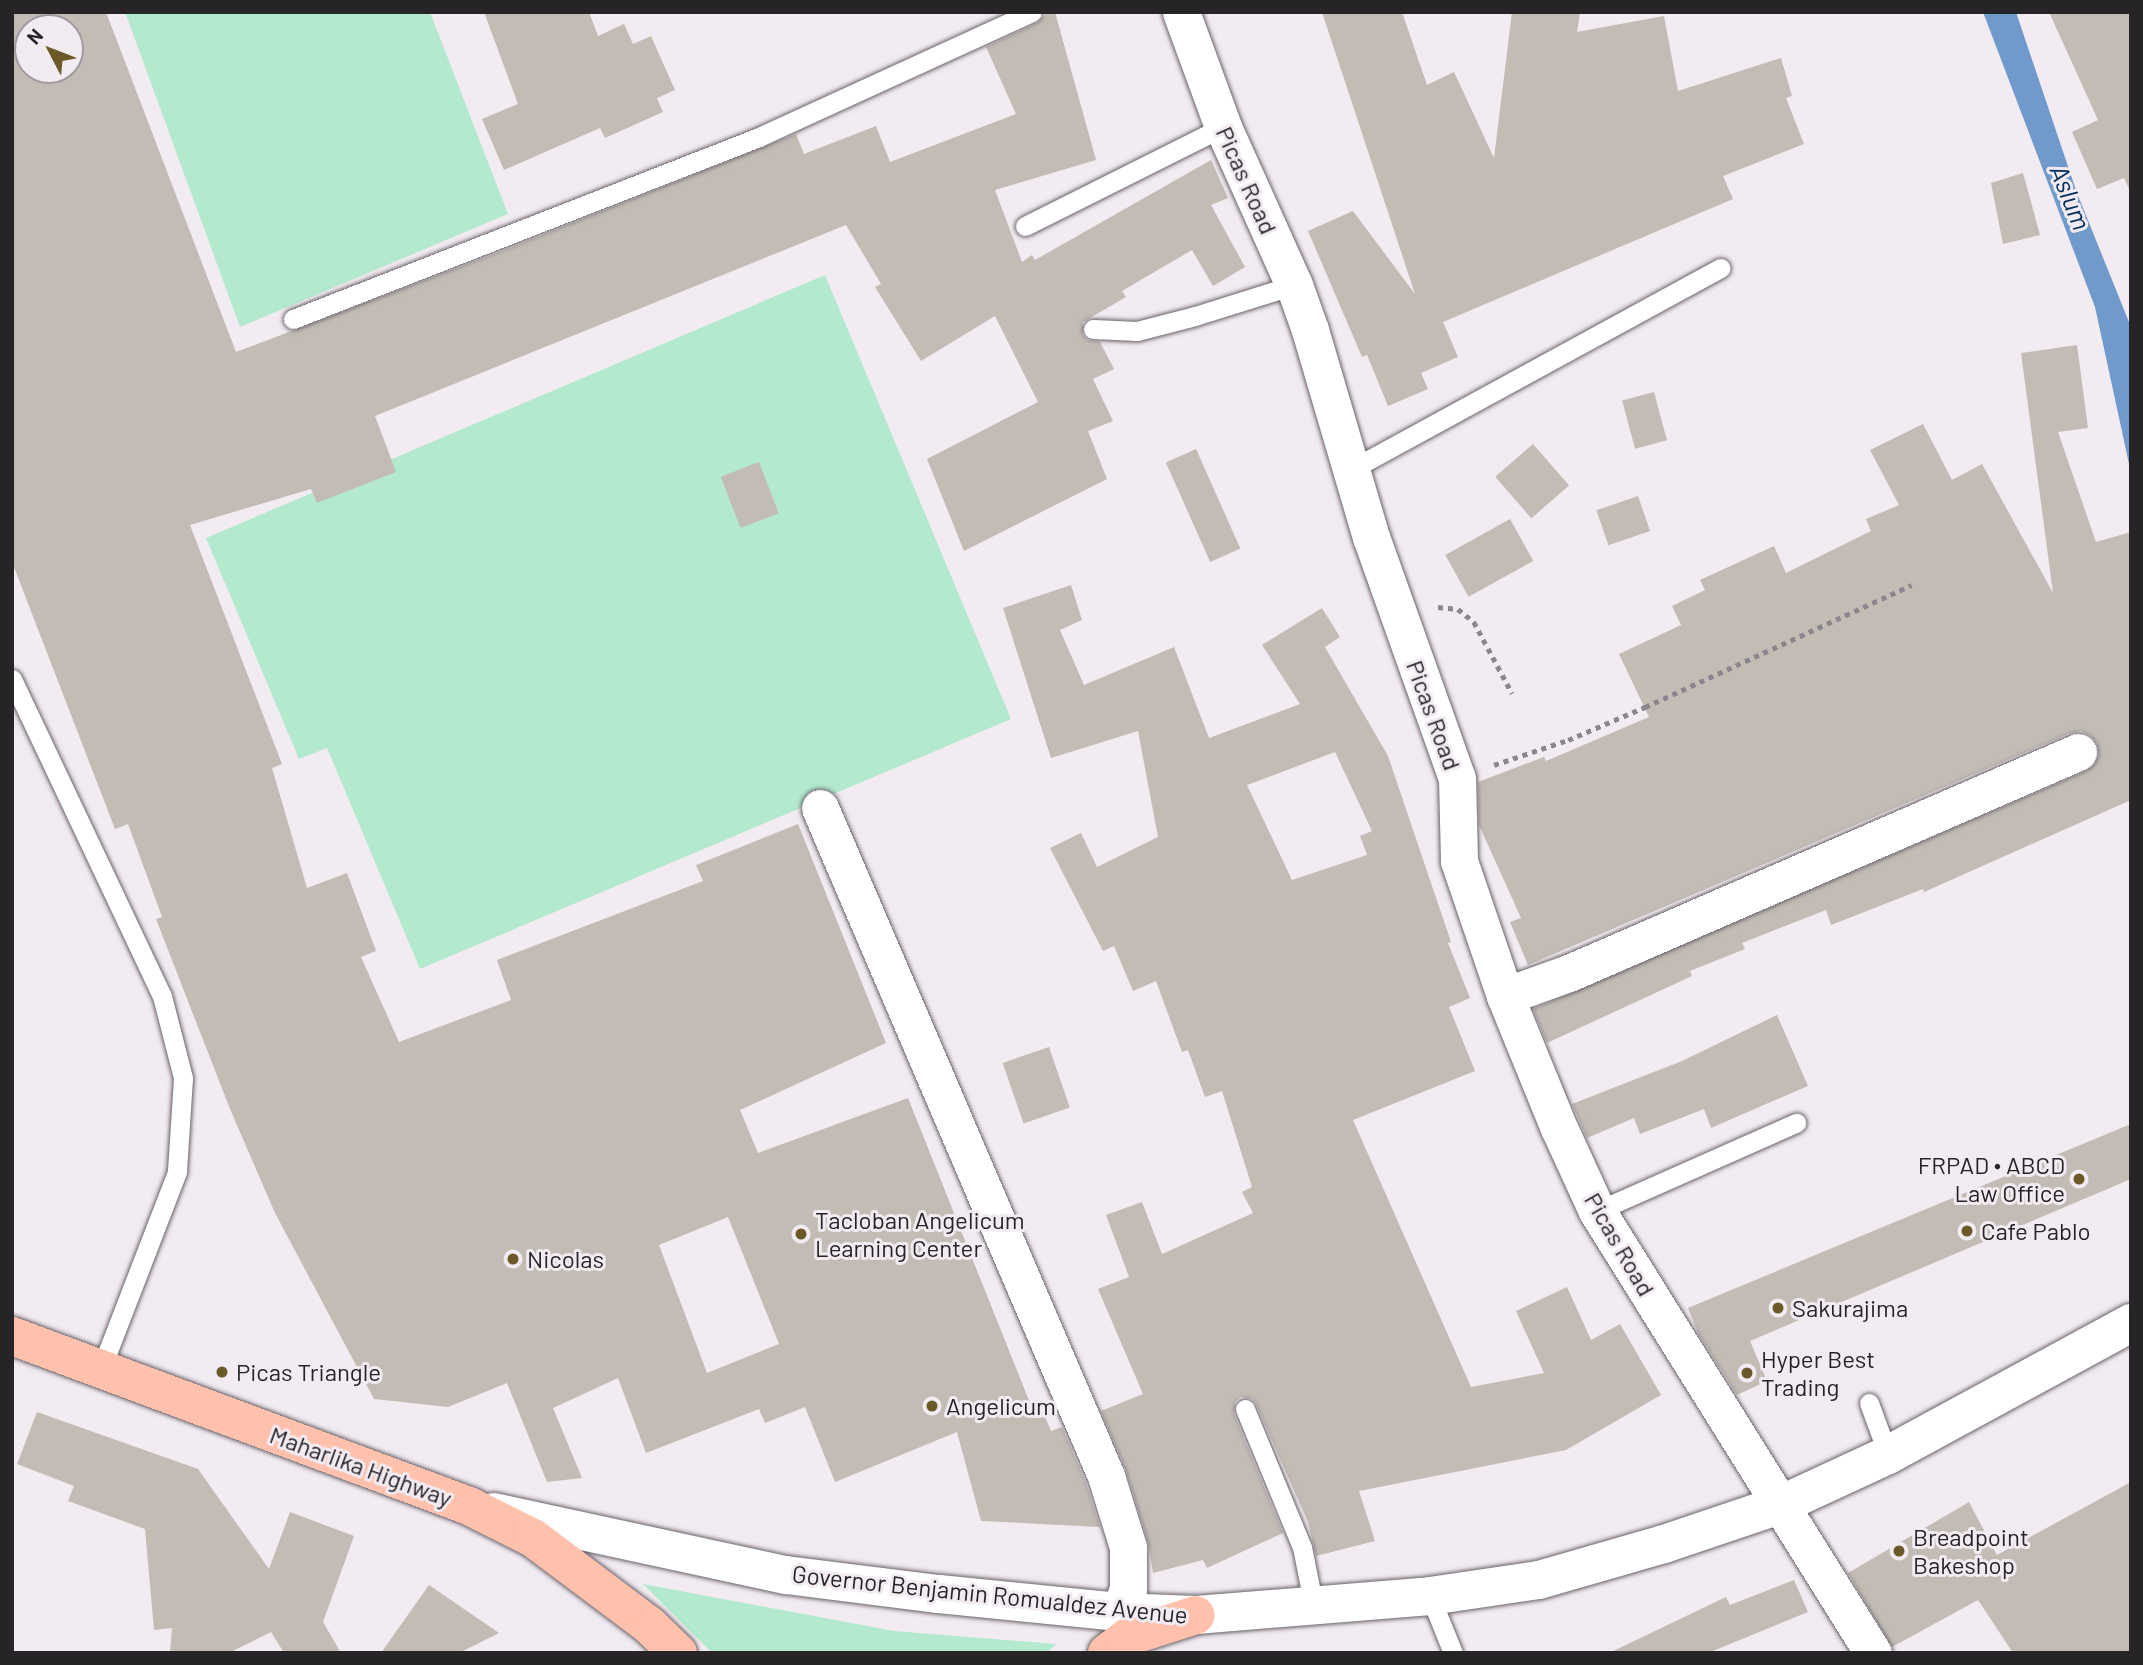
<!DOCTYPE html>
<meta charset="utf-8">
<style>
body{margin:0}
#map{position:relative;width:2143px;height:1665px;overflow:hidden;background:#f2ebf2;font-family:Barlow,sans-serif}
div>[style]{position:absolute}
.green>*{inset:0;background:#b3eace}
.water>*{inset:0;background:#719acc}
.building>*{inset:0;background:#c2bcb5;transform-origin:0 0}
.path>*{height:4.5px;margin-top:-2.25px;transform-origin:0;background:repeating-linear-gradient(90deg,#8b868b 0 5px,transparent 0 10px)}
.roads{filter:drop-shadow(0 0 2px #696369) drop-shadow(0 0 2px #696369)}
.lane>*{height:19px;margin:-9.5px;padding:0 9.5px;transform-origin:9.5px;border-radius:9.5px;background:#fff}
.street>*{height:37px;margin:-18.5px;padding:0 18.5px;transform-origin:18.5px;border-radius:18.5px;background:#fff}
.secondary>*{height:38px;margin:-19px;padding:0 19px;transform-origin:19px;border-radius:19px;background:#fff}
.primary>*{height:38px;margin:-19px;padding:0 19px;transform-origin:19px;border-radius:19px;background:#ffc1ab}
.dots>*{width:19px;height:19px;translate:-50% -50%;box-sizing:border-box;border:4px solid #f2ebf2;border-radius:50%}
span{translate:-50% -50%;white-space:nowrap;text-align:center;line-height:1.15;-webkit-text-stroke:6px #f2ebf2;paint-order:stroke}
.street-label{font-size:24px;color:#272427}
.poi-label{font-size:24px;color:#272427}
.right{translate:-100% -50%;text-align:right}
.left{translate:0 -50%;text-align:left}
.water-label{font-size:26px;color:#012e5c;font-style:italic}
.frame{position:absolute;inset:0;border:14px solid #272427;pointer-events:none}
.north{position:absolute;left:14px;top:14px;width:70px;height:70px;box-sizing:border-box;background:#f2ebf2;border:2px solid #a19ba1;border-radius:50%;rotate:312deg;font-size:19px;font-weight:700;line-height:28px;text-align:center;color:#272427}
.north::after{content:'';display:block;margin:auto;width:24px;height:32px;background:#6b5927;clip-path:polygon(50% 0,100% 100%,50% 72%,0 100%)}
</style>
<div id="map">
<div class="green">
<div style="clip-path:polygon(125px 12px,430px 12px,508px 214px,240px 327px)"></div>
<div style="clip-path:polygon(825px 275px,1011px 719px,420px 969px,327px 748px,299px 759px,206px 538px)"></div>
<div style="clip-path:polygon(643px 1584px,894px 1631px,1056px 1644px,1047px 1653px,712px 1653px)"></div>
</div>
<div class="water">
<div style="clip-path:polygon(1983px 12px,2016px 12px,2077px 193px,2131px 327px,2131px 473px,2095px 307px)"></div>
</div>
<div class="building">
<div style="clip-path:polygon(evenodd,12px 12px,106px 12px,236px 352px,505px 250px,796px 134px,804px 154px,876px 126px,890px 162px,1016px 114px,986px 47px,1037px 23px,1048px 12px,1055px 12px,1096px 160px,995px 190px,1022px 262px,1032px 255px,1035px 260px,1211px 160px,1228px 198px,1211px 205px,1245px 267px,1213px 286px,1192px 250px,1122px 291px,1126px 297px,1083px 322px,1083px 335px,1087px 340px,1100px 342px,1114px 369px,1093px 379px,1113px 421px,1088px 431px,1107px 479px,964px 551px,927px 459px,1038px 402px,995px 316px,921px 361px,875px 287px,881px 284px,846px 225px,375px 416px,396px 472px,317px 503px,311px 489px,190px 525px,282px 764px,272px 768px,307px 888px,347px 873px,376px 951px,361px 957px,399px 1042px,511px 1000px,497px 960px,703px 881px,696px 865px,798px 824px,886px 1043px,740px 1110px,758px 1153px,908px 1098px,1032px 1408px,1040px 1404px,1051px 1431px,1062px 1427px,1086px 1483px,1100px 1527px,981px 1521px,957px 1432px,835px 1482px,805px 1407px,765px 1423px,759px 1409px,646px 1453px,618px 1378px,553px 1408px,582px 1478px,547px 1482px,507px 1383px,448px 1407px,374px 1399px,275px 1213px,230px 1109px,156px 919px,162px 917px,128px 824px,115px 829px,12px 562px,12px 12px,28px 28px,70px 28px,70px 70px,28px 70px,28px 28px,12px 12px,728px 1217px,779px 1344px,707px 1373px,659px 1245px,728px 1217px)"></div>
<div style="clip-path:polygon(484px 12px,589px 12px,598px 36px,624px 24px,633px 44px,651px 36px,675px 90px,657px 98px,663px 112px,605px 138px,600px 128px,504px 170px,482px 119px,518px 104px)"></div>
<div style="clip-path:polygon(1322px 12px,1402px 12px,1427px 85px,1454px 72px,1494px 158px,1512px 12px,1580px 12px,1577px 32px,1664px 16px,1678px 91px,1781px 58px,1792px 96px,1786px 98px,1804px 144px,1723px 176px,1733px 199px,1443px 322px,1458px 357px,1421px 373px,1428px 389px,1388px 406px,1367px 355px,1362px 357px,1308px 231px,1353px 211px,1415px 294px)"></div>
<div style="clip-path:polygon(2049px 12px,2131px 12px,2131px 193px,2124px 178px,2097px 189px,2072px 132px,2098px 120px)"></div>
<div style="clip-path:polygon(2023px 173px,2040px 235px,2003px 244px,1991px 183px)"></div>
<div style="clip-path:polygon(2077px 345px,2088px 428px,2058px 432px,2096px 542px,2131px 532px,2131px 800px,1924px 892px,1923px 889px,1831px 925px,1826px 910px,1742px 943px,1745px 949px,1690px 971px,1692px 976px,1547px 1043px,1533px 1009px,2086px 771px,2094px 765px,2099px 755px,2097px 743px,2090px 735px,2081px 731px,2070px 733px,1528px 965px,1510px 922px,1521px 918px,1479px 825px,1478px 782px,1544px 757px,1546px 761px,1649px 717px,1619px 654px,1681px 625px,1672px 606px,1705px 590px,1700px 580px,1774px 546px,1786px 573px,1871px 531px,1866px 519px,1899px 505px,1870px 450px,1923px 424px,1952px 480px,1982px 464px,2053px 593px,2021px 353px)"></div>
<div style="left:1654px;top:392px;width:50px;height:33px;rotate:75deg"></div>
<div style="left:1533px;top:444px;width:55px;height:50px;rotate:49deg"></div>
<div style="left:1196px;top:449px;width:109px;height:33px;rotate:66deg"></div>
<div style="left:759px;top:462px;width:55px;height:41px;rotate:69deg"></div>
<div style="left:1638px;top:496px;width:37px;height:44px;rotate:71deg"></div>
<div style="left:1510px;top:519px;width:48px;height:74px;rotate:61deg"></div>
<div style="clip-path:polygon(evenodd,1071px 585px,1082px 620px,1060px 630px,1084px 685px,1174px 647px,1209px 738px,1300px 704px,1262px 645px,1322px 608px,1340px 637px,1325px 647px,1388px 756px,1451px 942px,1448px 943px,1470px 998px,1449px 1007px,1475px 1071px,1353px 1120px,1471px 1387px,1544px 1373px,1516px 1311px,1567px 1287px,1591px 1340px,1620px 1324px,1661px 1395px,1566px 1450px,1359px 1491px,1375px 1541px,1316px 1556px,1308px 1522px,1256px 1404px,1252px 1399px,1241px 1397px,1235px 1402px,1234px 1414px,1283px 1533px,1207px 1568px,1203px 1560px,1153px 1573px,1148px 1541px,1126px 1470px,1101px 1411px,1143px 1394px,1098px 1289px,1129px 1277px,1106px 1215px,1142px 1202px,1162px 1254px,1253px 1213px,1242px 1192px,1252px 1187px,1222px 1091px,1205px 1097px,1188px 1050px,1182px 1052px,1156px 981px,1133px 991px,1114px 946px,1103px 951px,1050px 848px,1081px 833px,1097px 867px,1158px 837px,1138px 731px,1051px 758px,1003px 608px,1071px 585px,1335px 752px,1372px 831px,1360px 836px,1367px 855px,1292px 880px,1247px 785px,1335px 752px)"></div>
<div style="clip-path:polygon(1777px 1015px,1808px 1086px,1711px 1128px,1704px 1109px,1640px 1134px,1634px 1118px,1587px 1138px,1572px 1104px,1682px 1061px)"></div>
<div style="left:1049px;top:1047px;width:64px;height:49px;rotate:71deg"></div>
<div style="clip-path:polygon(2131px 1124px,2131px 1179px,1750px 1341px,1767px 1381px,1737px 1395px,1698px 1333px,1688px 1308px)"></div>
<div style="clip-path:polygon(37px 1412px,198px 1469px,269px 1569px,290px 1512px,354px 1536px,323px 1622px,341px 1653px,284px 1653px,271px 1632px,229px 1653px,170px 1653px,172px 1628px,154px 1630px,145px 1529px,68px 1501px,74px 1486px,17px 1464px)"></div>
<div style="clip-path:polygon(2131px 1482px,2131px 1653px,2013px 1653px,1978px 1600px,1892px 1647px,1848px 1573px,1969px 1502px,1997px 1555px)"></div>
<div style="clip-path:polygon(1794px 1580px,1808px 1612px,1708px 1653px,1609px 1653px,1726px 1597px,1730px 1605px)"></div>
<div style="clip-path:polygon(429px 1585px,499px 1633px,459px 1653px,381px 1653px)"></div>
</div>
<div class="path">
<div style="left:1438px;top:607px;width:20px;rotate:6deg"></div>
<div style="left:1458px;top:609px;width:21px;rotate:39deg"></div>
<div style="left:1474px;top:622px;width:81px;rotate:61.8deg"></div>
<div style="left:1494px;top:765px;width:78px;rotate:-18.7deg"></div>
<div style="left:1568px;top:740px;width:84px;rotate:-23.2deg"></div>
<div style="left:1645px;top:707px;width:293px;rotate:-24.6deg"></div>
</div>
<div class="roads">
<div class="lane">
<div style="left:1025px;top:226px;width:221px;rotate:-26.6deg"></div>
<div style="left:293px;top:319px;width:500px;rotate:-21.33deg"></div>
<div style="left:759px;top:137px;width:300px;rotate:-24.6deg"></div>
<div style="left:1093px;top:329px;width:44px;rotate:2.6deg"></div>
<div style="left:1137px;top:331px;width:60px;rotate:-14.5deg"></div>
<div style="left:1195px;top:316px;width:104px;rotate:-17.4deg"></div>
<div style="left:1350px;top:470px;width:422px;rotate:-28.6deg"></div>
<div style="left:12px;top:679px;width:351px;rotate:64.7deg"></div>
<div style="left:162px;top:996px;width:85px;rotate:75.6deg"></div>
<div style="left:183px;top:1078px;width:94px;rotate:93.7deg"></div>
<div style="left:177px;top:1172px;width:211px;rotate:111.1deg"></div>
<div style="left:1597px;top:1211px;width:218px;rotate:-23.9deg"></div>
<div style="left:1869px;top:1403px;width:55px;rotate:69.9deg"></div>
<div style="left:1245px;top:1409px;width:149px;rotate:67.6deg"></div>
<div style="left:1302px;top:1547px;width:61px;rotate:78.7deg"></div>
<div style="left:1430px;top:1596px;width:61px;rotate:68deg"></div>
</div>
<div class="street">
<div style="left:1181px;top:12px;width:122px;rotate:69.9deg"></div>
<div style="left:1223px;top:127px;width:173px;rotate:65.8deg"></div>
<div style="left:1294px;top:285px;width:48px;rotate:70.4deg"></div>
<div style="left:1310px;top:330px;width:216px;rotate:73.6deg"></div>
<div style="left:1371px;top:537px;width:256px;rotate:70.4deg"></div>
<div style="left:1457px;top:778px;width:83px;rotate:88.6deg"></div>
<div style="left:1459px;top:861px;width:143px;rotate:71.2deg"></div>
<div style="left:1505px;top:996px;width:143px;rotate:67.8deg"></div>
<div style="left:1559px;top:1128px;width:91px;rotate:65.4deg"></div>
<div style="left:1597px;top:1211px;width:521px;rotate:58.02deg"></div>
<div style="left:820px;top:808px;width:727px;rotate:66.82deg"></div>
<div style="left:1106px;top:1476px;width:74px;rotate:72.8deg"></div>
<div style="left:1128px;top:1547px;width:42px;rotate:90deg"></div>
<div style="left:1128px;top:1589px;width:25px;rotate:111deg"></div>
<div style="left:1505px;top:996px;width:68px;rotate:-19.8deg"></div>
<div style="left:1569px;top:973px;width:555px;rotate:-23.47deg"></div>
</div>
<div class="secondary">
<div style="left:494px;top:1512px;width:299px;rotate:12.2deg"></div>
<div style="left:786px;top:1575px;width:154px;rotate:7.1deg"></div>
<div style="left:939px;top:1594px;width:181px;rotate:5.7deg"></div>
<div style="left:1119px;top:1612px;width:77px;rotate:2.2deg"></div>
<div style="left:1196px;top:1615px;width:235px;rotate:-4.6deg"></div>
<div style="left:1430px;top:1596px;width:110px;rotate:-8.4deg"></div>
<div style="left:1539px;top:1580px;width:130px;rotate:-16.1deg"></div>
<div style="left:1664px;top:1544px;width:122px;rotate:-18.6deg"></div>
<div style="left:1780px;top:1505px;width:119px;rotate:-24.8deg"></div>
<div style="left:1888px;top:1455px;width:277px;rotate:-28.5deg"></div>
</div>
<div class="primary">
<div style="left:12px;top:1336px;width:490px;rotate:20.4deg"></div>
<div style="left:471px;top:1507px;width:69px;rotate:26.6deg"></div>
<div style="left:533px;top:1538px;width:146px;rotate:36.9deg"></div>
<div style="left:650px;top:1626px;width:39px;rotate:44deg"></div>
<div style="left:1107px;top:1653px;width:26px;rotate:-37deg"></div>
<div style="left:1128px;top:1637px;width:71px;rotate:-17.9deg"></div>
</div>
</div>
<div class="dots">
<div style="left:2079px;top:1179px;background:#6b5927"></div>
<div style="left:1967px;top:1231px;background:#6b5927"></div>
<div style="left:801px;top:1234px;background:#6b5927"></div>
<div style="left:513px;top:1259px;background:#6b5927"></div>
<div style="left:1778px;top:1308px;background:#6b5927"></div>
<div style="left:222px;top:1372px;background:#6b5927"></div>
<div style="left:1747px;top:1373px;background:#6b5927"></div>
<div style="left:932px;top:1406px;background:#6b5927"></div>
<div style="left:1899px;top:1551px;background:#6b5927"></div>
</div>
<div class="street-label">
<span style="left:1247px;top:180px;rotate:66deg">Picas Road</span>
<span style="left:1434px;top:715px;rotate:70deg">Picas Road</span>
<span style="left:1620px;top:1244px;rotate:60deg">Picas Road</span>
<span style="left:361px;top:1466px;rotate:20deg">Maharlika Highway</span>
<span style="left:990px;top:1594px;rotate:6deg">Governor Benjamin Romualdez Avenue</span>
</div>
<div class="poi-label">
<span class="right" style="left:2065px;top:1179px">FRPAD ∙ ABCD<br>Law Office</span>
<span class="left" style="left:815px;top:1234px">Tacloban Angelicum<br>Learning Center</span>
<span class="left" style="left:1981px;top:1231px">Cafe Pablo</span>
<span class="left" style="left:527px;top:1259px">Nicolas</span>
<span class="left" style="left:1792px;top:1308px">Sakurajima</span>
<span class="left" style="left:1761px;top:1373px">Hyper Best<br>Trading</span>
<span class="left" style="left:236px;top:1372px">Picas Triangle</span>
<span class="left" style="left:946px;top:1406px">Angelicum</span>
<span class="left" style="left:1913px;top:1551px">Breadpoint<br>Bakeshop</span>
</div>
<div class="water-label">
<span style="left:2071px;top:197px;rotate:68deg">Aslum</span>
</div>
<div class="frame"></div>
<div class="north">N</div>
</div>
